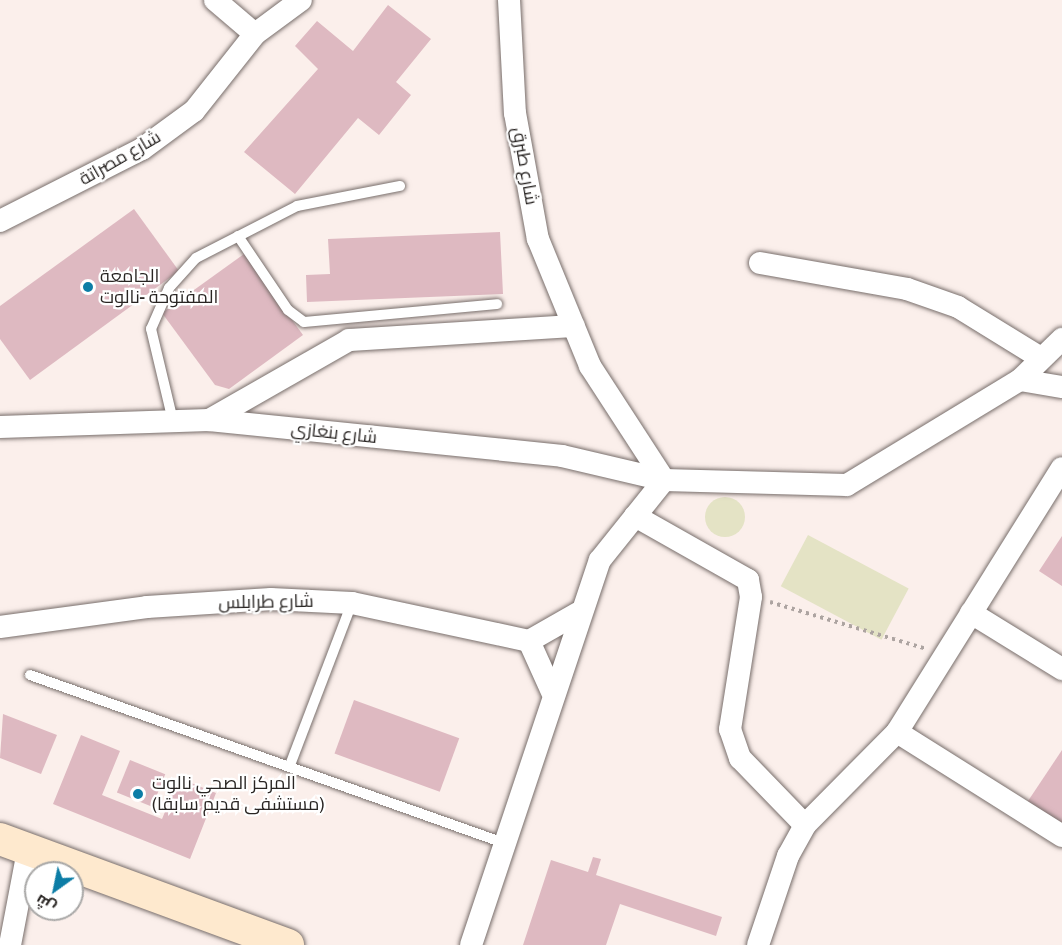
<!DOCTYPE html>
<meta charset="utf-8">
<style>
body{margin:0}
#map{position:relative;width:1062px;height:945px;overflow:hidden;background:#fbefeb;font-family:"Archivo Narrow",Cairo,sans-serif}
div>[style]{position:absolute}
.green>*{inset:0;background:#e4e3c5;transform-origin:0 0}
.round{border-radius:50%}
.building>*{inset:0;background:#deb9c1;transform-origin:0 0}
.path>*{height:4px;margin-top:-2px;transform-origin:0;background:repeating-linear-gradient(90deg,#ada4a1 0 3px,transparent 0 7.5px)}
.roads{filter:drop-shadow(0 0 2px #786e6b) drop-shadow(0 0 2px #786e6b)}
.lane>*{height:10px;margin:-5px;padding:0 5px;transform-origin:5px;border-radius:5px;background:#fff}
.street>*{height:22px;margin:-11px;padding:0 11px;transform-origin:11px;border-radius:11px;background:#fff}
.secondary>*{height:32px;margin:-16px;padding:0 16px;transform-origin:16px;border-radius:16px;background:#fee9ce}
.dots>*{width:16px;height:16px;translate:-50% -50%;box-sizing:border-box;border:3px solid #fff;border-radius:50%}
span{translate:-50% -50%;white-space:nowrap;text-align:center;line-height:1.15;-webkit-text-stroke:4.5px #fff;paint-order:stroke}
.street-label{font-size:18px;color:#292523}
.poi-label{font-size:18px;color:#292523}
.left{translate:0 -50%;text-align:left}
.north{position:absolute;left:24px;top:861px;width:60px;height:60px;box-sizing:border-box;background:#fff;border:2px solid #a9a8a7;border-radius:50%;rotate:213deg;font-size:16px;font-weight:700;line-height:24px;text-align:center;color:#292523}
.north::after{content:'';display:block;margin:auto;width:21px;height:27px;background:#0c7da6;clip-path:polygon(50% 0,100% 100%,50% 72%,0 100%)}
</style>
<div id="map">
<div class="green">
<div class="round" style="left:705px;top:497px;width:40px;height:40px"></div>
<div style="left:808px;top:535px;width:114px;height:58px;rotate:28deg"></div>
</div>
<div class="building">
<div style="clip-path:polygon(388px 5px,431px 39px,396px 82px,411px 95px,379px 135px,358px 118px,295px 194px,244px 152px,318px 69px,295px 46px,317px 21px,353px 51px)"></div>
<div style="clip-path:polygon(134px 209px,179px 271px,30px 380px,0 339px,0 306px)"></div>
<div style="clip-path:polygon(500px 232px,503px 294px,307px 302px,306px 275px,330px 274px,328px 239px)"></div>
<div style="clip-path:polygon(244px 254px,303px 335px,229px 389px,215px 385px,162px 313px)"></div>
<div style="clip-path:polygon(1062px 536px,1062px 586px,1039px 571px)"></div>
<div style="left:354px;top:700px;width:112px;height:57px;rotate:20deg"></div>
<div style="clip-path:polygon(3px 714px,57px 735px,41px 774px,0 758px)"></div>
<div style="clip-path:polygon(81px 735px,120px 751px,102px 795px,162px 819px,179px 778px,216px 793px,190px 859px,53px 804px)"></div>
<div style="clip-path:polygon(1062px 750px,1062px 832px,1024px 807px)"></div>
<div style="left:130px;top:760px;width:38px;height:35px;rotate:22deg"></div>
<div style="clip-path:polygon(593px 857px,601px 859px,596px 875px,722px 917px,716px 936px,620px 904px,606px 945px,523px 945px,551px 860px,588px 872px)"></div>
</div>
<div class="path">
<div style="left:770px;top:602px;width:164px;rotate:16.7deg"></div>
</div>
<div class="roads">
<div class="lane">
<div style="left:238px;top:236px;width:89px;rotate:56deg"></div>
<div style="left:288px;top:310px;width:20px;rotate:37deg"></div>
<div style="left:304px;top:322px;width:194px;rotate:-5.3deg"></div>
<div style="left:173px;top:421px;width:95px;rotate:-103.4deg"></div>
<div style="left:151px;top:329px;width:45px;rotate:-66.3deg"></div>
<div style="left:169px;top:288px;width:40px;rotate:-48deg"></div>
<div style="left:196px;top:258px;width:114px;rotate:-27.2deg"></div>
<div style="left:297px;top:206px;width:105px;rotate:-11deg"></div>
<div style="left:30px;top:675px;width:503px;rotate:19.52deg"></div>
<div style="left:290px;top:765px;width:173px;rotate:-69.1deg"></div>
</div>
<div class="street">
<div style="left:215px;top:0;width:52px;rotate:40.4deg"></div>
<div style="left:509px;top:0;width:113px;rotate:87deg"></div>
<div style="left:515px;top:113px;width:128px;rotate:79.7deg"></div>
<div style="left:538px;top:239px;width:137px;rotate:67.7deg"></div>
<div style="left:590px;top:366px;width:136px;rotate:57deg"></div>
<div style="left:0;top:221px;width:159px;rotate:-26.9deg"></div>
<div style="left:142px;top:149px;width:64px;rotate:-36.2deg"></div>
<div style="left:194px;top:111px;width:98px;rotate:-51.6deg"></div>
<div style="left:255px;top:34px;width:57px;rotate:-36.5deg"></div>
<div style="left:760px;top:263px;width:149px;rotate:10deg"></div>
<div style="left:907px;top:289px;width:54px;rotate:19.4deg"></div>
<div style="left:958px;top:307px;width:97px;rotate:31.6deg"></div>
<div style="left:1020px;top:380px;width:43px;rotate:9.5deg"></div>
<div style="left:209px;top:420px;width:161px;rotate:-29.7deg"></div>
<div style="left:349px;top:340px;width:225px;rotate:-3.6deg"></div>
<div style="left:0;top:427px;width:209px;rotate:-1.9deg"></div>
<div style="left:209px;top:420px;width:355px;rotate:5.8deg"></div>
<div style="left:562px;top:456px;width:105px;rotate:13.2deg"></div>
<div style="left:664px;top:480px;width:183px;rotate:1.6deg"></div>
<div style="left:847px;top:485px;width:202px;rotate:-31.3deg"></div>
<div style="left:1020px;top:380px;width:59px;rotate:-44.3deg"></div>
<div style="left:635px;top:516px;width:130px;rotate:29.5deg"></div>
<div style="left:748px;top:580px;width:17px;rotate:80deg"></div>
<div style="left:751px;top:597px;width:134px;rotate:99deg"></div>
<div style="left:730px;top:729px;width:31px;rotate:71deg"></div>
<div style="left:740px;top:758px;width:93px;rotate:45.9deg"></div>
<div style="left:971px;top:613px;width:107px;rotate:31.6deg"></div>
<div style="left:0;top:627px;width:148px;rotate:-7.7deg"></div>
<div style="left:147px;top:607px;width:124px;rotate:-3.7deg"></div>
<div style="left:271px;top:599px;width:81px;rotate:2.8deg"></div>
<div style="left:352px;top:603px;width:181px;rotate:12.1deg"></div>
<div style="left:529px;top:641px;width:56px;rotate:-29.7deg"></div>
<div style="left:529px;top:641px;width:56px;rotate:65.7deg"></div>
<div style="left:897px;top:732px;width:195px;rotate:32.2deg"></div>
<div style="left:10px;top:945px;width:96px;rotate:-79.2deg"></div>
<div style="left:471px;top:945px;width:406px;rotate:-71.5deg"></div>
<div style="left:600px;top:560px;width:102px;rotate:-51.3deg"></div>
<div style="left:758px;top:945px;width:94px;rotate:-71.4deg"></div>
<div style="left:788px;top:856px;width:35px;rotate:-61deg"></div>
<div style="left:805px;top:825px;width:131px;rotate:-45.3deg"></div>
<div style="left:897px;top:732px;width:311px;rotate:-58deg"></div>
</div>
<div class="secondary">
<div style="left:0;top:839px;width:307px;rotate:20.2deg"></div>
</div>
</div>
<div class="dots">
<div style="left:88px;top:287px;background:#0c7da6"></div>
<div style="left:138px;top:794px;background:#0c7da6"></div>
</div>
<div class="street-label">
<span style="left:120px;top:158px;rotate:-30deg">شارع مصراتة</span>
<span style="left:525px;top:166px;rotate:80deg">شارع طبرق</span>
<span style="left:334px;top:433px;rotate:6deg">شارع بنغازي</span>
<span style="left:266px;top:602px;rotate:-1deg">شارع طرابلس</span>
</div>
<div class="poi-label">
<span class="left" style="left:100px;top:287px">الجامعة<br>المفتوحة -نالوت</span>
<span class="left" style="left:152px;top:794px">المركز الصحي نالوت<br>(مستشفى قديم سابقا)</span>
</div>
<div class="north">ش</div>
</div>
